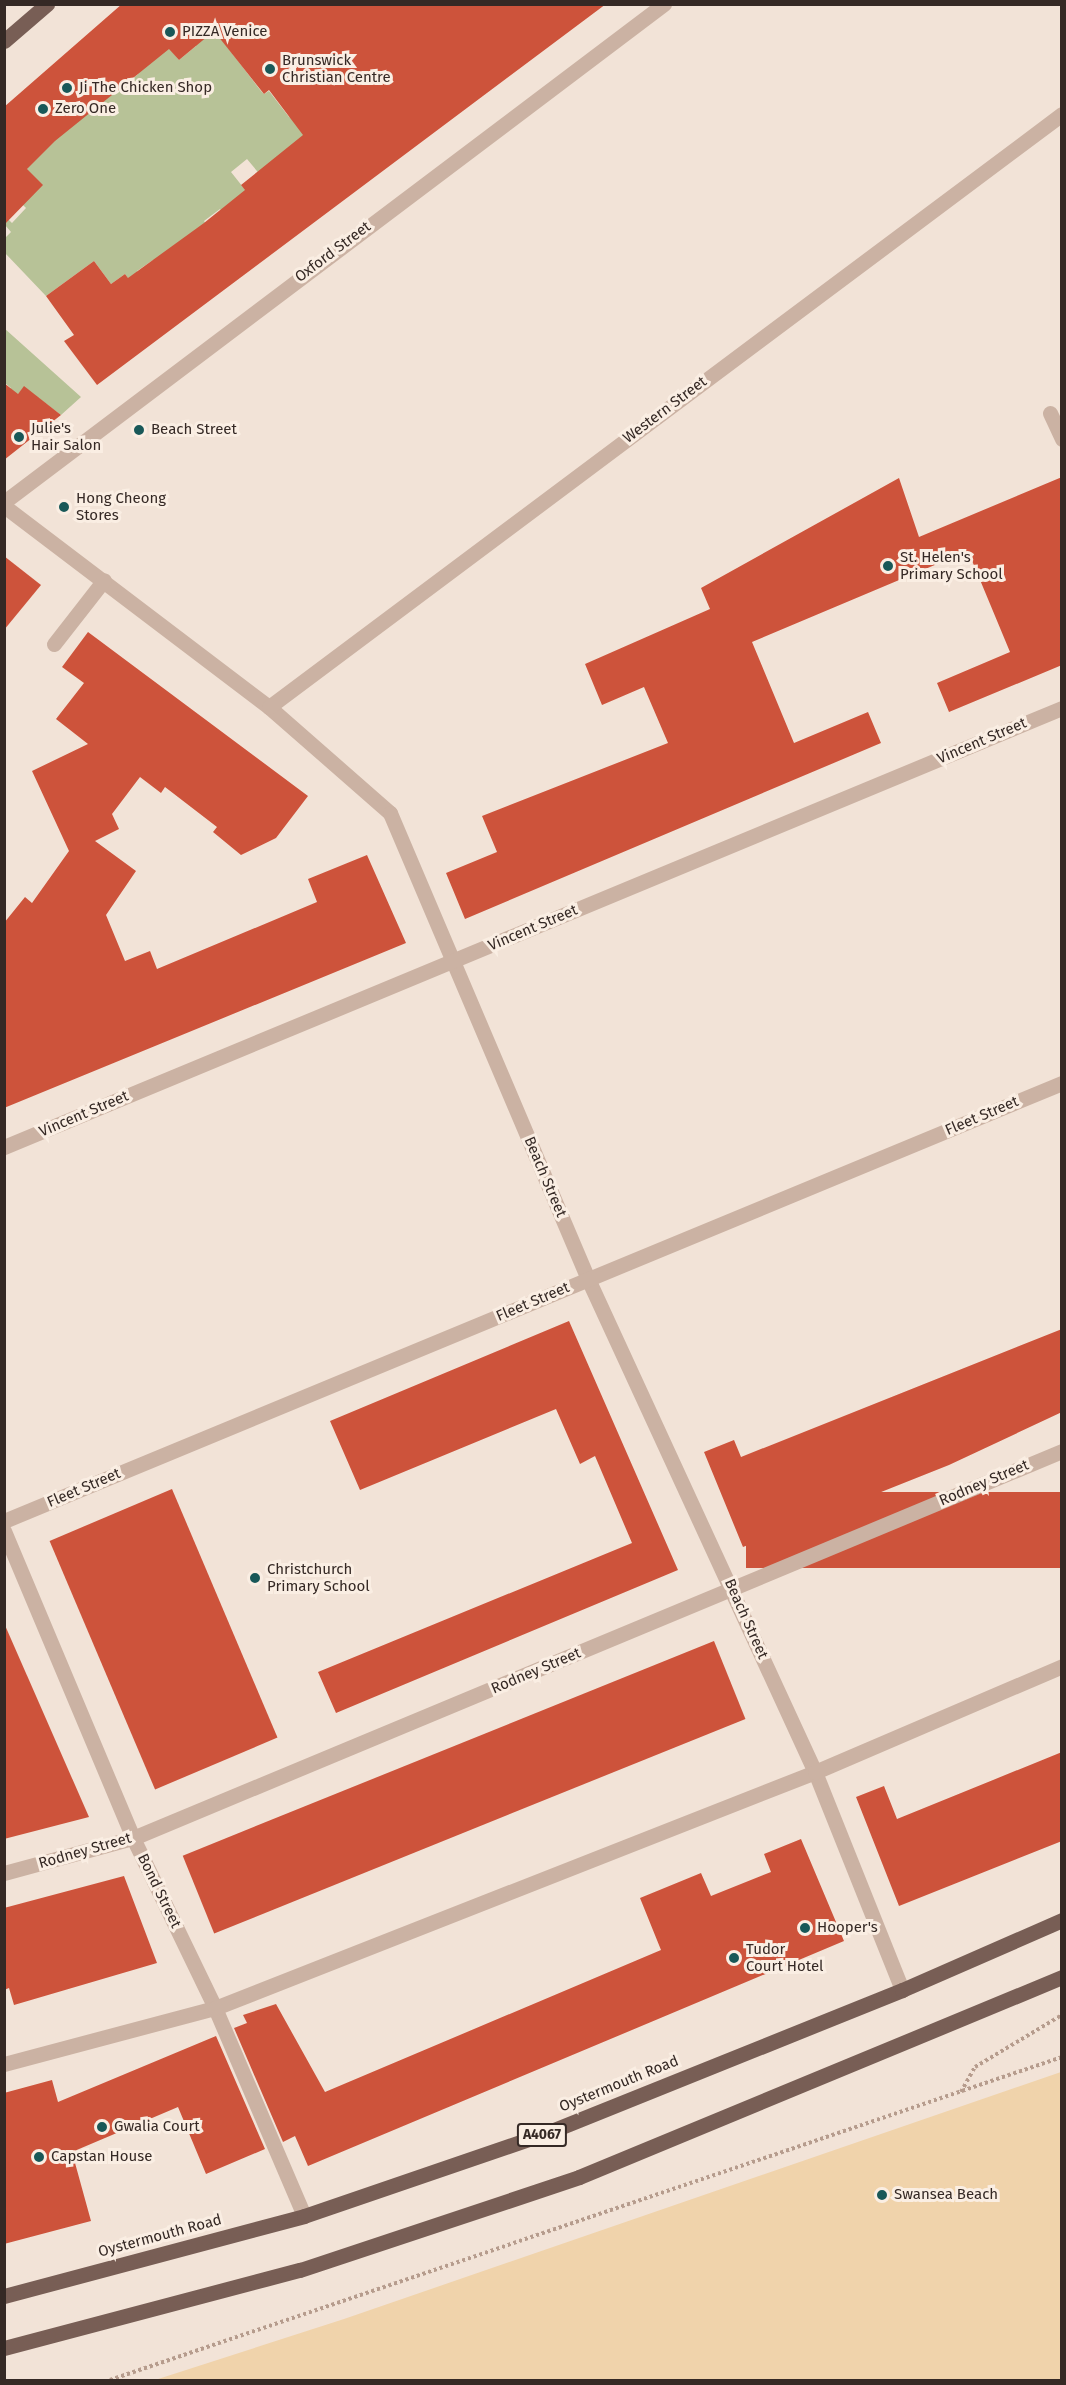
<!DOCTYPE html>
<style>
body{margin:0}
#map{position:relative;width:1066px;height:2385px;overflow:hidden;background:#f2e3d7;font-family:"Fira Sans",sans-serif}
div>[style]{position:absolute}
.green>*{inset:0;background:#b7c297}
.sand>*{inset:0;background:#f0d3ab}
.building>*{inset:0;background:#cd533b;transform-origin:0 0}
.path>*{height:4px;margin-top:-2px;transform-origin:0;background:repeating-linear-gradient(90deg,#b69c8d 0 3px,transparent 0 6px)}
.minor>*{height:15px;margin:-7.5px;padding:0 7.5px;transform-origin:7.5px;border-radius:7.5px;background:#cbb2a3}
.major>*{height:15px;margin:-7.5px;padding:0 7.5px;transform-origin:7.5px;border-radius:7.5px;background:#785e55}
.dots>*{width:16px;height:16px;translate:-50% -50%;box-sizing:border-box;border:3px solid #faeee3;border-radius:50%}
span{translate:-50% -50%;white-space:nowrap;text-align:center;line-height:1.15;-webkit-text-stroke:6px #faeee3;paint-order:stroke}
.shield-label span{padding:2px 4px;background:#faeee3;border:2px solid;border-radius:4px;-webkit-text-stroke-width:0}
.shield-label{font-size:14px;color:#352925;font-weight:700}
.poi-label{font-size:15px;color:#352925}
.left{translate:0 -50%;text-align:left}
.street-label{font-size:15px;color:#352925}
.frame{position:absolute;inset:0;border:6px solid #352925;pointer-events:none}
</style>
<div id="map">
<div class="green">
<div style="clip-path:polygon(195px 5px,261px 91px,264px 94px,269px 91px,289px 117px,342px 137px,276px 194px,247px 159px,231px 172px,258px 206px,232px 225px,220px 209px,204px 221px,216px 239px,166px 276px,153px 260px,137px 271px,141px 296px,125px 274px,111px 284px,94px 261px,46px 296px,5px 253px,4px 239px,11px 232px,5px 225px,5px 216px,12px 223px,26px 208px,5px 187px,27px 169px,31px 157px,137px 75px,164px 42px,179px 60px,196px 46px)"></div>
<div style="clip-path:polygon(4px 328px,81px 397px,61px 415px,24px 387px,5px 410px,5px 397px,11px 388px,5px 383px)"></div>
</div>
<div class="sand">
<div style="clip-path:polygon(1061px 2072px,1061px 2380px,155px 2380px,344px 2319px)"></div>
</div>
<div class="building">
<div style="clip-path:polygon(122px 4px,606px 4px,97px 385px,64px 341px,74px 335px,46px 296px,94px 261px,111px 284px,125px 274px,128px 278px,204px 223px,245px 190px,241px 185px,303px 135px,269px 90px,264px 94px,214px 31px,179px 60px,169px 49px,55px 141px,27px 169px,43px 185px,4px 225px,4px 107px)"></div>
<div style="clip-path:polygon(4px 383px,18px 394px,24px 386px,61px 415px,4px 460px)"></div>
<div style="clip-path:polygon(1062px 477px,1062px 665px,949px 712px,937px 683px,1010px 652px,968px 551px,752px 642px,794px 743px,868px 712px,881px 743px,465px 919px,446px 873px,497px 852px,482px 816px,668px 743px,644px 687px,602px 705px,585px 664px,710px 609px,701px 588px,899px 478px,919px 537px)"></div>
<div style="clip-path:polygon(4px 556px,41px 585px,4px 630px)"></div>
<div style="clip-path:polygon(88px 632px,308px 796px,276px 838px,241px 855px,213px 832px,217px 827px,165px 787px,161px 793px,140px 777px,112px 814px,119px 829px,95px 841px,136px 871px,106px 915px,125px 961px,150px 951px,157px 969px,317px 902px,308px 879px,367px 855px,406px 943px,4px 1108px,4px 923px,25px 897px,32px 903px,69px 851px,32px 771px,88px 744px,56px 719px,84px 683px,62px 667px)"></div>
<div style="clip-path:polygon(569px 1321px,678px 1570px,336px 1713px,318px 1672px,632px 1543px,595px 1456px,580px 1464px,556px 1409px,360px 1490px,330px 1421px)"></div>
<div style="clip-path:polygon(1062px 1329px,1062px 1412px,949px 1465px,743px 1547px,704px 1452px,734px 1440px,741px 1457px)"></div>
<div style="left:172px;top:1489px;width:270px;height:133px;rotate:67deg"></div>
<div style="left:1062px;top:1492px;width:76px;height:316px;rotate:90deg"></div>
<div style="clip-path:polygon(4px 1623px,89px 1817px,4px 1839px)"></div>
<div style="left:714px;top:1641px;width:84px;height:573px;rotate:68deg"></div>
<div style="clip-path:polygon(1062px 1752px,1062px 1841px,899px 1906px,856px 1797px,884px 1786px,897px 1819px)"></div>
<div style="clip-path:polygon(801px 1839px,844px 1941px,308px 2166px,295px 2136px,283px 2142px,234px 2028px,247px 2023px,243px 2015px,276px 2004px,325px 2092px,661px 1950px,640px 1898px,701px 1873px,711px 1896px,771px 1872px,764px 1854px)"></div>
<div style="clip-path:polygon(124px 1876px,157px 1963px,14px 2005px,9px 1988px,4px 1990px,4px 1908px)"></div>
<div style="clip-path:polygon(216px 2036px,265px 2149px,206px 2174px,178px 2107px,72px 2152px,91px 2221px,4px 2244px,4px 2093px,52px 2080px,58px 2102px)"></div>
</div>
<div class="path">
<div style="left:961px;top:2092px;width:29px;rotate:-61deg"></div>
<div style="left:975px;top:2067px;width:101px;rotate:-30.9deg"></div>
<div style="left:110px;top:2380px;width:1005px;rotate:-18.74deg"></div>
</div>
<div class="minor">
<div style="left:1050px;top:413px;width:29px;rotate:65deg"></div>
<div style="left:4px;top:502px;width:827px;rotate:-37.04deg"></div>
<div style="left:4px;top:506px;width:333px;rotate:37.2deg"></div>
<div style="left:269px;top:707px;width:161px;rotate:41.2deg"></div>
<div style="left:390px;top:813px;width:506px;rotate:66.98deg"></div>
<div style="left:588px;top:1279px;width:543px;rotate:65.28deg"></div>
<div style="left:815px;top:1772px;width:235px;rotate:68.2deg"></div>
<div style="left:54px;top:644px;width:81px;rotate:-52deg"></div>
<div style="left:269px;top:707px;width:990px;rotate:-36.79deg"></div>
<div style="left:4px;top:1147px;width:1145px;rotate:-22.54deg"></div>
<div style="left:4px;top:1521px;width:1145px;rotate:-22.49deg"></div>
<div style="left:4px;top:1531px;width:333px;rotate:67.2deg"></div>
<div style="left:133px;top:1838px;width:189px;rotate:64.2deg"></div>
<div style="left:215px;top:2008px;width:226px;rotate:66.8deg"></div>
<div style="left:4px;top:1873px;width:134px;rotate:-15.2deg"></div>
<div style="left:133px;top:1838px;width:1006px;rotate:-22.62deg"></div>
<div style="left:4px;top:2064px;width:218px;rotate:-14.9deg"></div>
<div style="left:215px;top:2008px;width:645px;rotate:-21.47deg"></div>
<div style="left:815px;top:1772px;width:269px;rotate:-23.2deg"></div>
</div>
<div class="major">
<div style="left:4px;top:41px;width:57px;rotate:-40.7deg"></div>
<div style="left:4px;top:2296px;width:310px;rotate:-14.9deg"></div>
<div style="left:304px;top:2216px;width:254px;rotate:-18.9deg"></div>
<div style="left:544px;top:2134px;width:386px;rotate:-21.9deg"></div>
<div style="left:902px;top:1990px;width:175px;rotate:-23.6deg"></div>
<div style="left:4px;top:2348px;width:306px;rotate:-14.8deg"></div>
<div style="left:300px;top:2270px;width:294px;rotate:-18.4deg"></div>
<div style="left:579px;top:2177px;width:523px;rotate:-22.49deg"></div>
</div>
<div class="dots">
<div style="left:170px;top:32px;background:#195858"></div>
<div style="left:270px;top:69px;background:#195858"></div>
<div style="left:67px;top:88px;background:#195858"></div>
<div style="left:43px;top:109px;background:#195858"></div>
<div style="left:139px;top:430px;background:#195858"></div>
<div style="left:19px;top:437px;background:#195858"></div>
<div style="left:64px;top:507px;background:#195858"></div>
<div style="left:888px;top:566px;background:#195858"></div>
<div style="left:255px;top:1578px;background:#195858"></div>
<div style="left:805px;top:1928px;background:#195858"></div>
<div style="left:734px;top:1958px;background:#195858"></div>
<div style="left:102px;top:2127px;background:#195858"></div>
<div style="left:39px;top:2157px;background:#195858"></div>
<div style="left:882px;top:2195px;background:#195858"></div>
</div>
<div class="shield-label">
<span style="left:542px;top:2135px">A4067</span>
</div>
<div class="poi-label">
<span class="left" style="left:182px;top:32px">PIZZA Venice</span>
<span class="left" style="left:282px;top:69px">Brunswick<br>Christian Centre</span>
<span class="left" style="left:79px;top:88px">Ji The Chicken Shop</span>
<span class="left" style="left:55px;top:109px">Zero One</span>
<span class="left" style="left:31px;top:437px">Julie's<br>Hair Salon</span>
<span class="left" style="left:151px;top:430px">Beach Street</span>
<span class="left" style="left:76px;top:507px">Hong Cheong<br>Stores</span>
<span class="left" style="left:900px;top:566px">St. Helen's<br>Primary School</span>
<span class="left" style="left:267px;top:1578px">Christchurch<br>Primary School</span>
<span class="left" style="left:817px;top:1928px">Hooper's</span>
<span class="left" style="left:746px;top:1958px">Tudor<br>Court Hotel</span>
<span class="left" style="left:114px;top:2127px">Gwalia Court</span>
<span class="left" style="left:51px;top:2157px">Capstan House</span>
<span class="left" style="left:894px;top:2195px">Swansea Beach</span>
</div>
<div class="street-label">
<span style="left:333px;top:252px;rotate:-37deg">Oxford Street</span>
<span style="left:665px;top:410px;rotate:-37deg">Western Street</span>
<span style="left:982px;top:741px;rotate:-23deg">Vincent Street</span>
<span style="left:533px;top:928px;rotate:-23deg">Vincent Street</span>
<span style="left:84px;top:1114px;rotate:-23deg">Vincent Street</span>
<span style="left:982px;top:1116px;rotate:-23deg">Fleet Street</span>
<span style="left:545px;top:1177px;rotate:67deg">Beach Street</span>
<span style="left:533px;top:1302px;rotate:-23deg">Fleet Street</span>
<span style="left:984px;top:1483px;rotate:-23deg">Rodney Street</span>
<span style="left:84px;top:1488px;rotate:-23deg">Fleet Street</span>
<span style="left:746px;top:1619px;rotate:66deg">Beach Street</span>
<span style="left:536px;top:1671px;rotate:-23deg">Rodney Street</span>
<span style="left:85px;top:1851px;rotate:-16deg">Rodney Street</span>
<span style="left:159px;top:1891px;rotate:64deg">Bond Street</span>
<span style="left:619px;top:2084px;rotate:-22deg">Oystermouth Road</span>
<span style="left:160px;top:2236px;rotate:-15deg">Oystermouth Road</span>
</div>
<div class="frame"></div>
</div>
